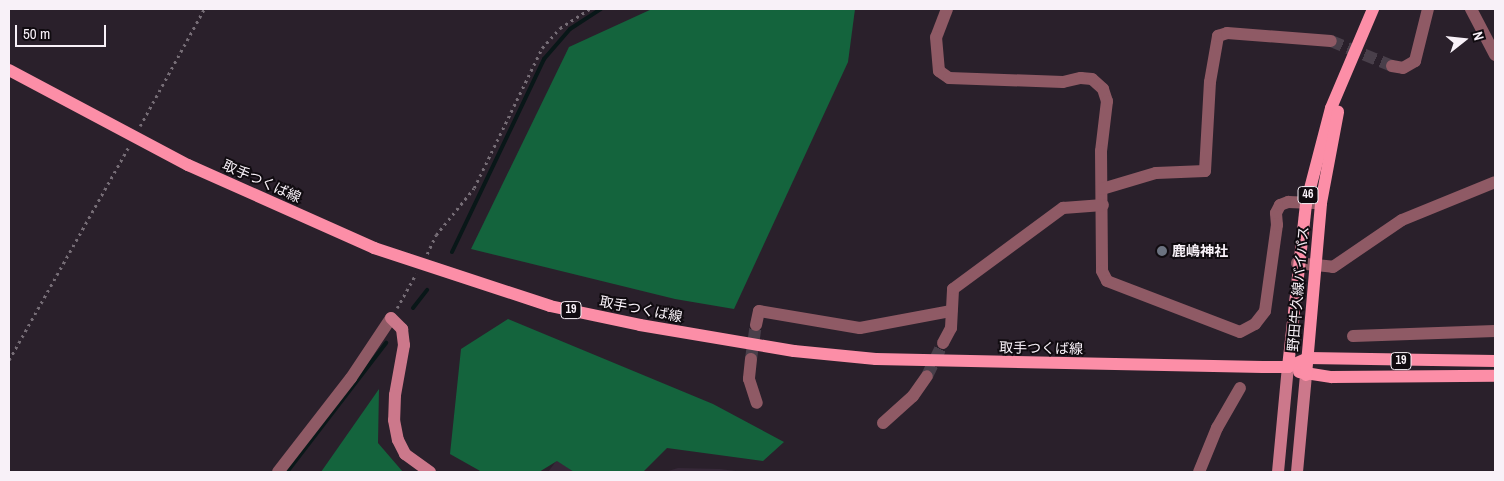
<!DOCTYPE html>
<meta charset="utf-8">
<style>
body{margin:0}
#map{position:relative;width:1504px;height:481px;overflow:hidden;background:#2a202b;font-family:"Archivo Narrow","Noto Sans JP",sans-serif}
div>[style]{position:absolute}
.built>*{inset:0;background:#362838}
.forest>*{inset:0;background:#14643d}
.stream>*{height:4px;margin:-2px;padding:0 2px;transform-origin:2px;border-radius:2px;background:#091718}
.street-tunnel>*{height:12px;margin-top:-6px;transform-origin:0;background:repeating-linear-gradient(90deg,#493f4a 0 12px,transparent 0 18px)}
.path>*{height:2.5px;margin-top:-1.25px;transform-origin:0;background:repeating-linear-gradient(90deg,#766d76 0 2.5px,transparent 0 6.5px)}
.street>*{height:12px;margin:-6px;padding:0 6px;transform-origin:6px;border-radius:6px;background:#8f5a65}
.secondary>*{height:12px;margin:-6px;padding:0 6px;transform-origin:6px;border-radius:6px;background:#cc788b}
.primary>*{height:12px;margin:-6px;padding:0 6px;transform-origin:6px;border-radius:6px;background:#fc8ea7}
.dots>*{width:14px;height:14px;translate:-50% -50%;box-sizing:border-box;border:2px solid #100b10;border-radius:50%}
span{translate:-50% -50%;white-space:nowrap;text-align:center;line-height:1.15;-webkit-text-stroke:4px #100b10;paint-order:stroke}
.shield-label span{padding:1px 4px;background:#100b10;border:1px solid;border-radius:4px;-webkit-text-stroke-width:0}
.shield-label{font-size:12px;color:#f8f1f8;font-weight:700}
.street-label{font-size:14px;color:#f8f1f8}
.poi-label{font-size:14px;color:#f8f1f8;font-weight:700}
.left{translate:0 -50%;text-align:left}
.frame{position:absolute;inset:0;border:10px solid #f8f1f8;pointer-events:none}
.north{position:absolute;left:1439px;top:15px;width:50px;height:50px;-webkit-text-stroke:4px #100b10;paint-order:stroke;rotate:74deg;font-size:14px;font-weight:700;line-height:20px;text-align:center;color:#f8f1f8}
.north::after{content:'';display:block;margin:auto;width:18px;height:22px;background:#f8f1f8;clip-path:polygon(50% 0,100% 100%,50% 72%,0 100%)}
.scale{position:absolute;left:15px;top:25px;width:91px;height:22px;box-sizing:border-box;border:2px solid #f8f1f8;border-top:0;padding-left:6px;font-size:15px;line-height:18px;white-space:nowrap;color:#f8f1f8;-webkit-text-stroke:4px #100b10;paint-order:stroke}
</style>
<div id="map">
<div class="built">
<div style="clip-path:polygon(557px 460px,574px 472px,548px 472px)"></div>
<div style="clip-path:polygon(678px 468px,720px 469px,743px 472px,665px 472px)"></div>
</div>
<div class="forest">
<div style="clip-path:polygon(652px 9px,855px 9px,848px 62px,734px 309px,675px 299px,471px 249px,569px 47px)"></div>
<div style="clip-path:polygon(508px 319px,713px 404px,784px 442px,763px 461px,667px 448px,643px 472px,574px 472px,557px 461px,539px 472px,482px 472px,450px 454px,461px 349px)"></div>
<div style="clip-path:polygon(379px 389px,378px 443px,403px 472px,321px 472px)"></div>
</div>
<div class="stream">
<div style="left:452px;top:252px;width:214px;rotate:-64.5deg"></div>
<div style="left:544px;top:59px;width:40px;rotate:-49deg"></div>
<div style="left:570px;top:29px;width:37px;rotate:-33deg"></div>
<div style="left:413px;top:308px;width:23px;rotate:-52deg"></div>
<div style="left:287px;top:472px;width:163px;rotate:-52.5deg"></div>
</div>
<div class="street-tunnel">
<div style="left:1331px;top:41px;width:66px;rotate:22.3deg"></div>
<div style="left:751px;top:359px;width:34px;rotate:-82deg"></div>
<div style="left:927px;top:376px;width:37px;rotate:-64deg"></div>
</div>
<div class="path">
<div style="left:140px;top:126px;width:133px;rotate:-61.3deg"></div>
<div style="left:427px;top:254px;width:21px;rotate:-65deg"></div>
<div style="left:436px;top:235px;width:60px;rotate:-51deg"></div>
<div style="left:474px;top:188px;width:156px;rotate:-64.1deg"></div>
<div style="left:542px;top:48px;width:27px;rotate:-48deg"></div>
<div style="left:560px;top:28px;width:35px;rotate:-33deg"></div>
<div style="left:397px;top:308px;width:39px;rotate:-61deg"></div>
<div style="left:9px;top:360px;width:245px;rotate:-60.7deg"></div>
</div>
<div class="street">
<div style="left:947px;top:9px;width:30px;rotate:111deg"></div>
<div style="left:936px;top:37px;width:34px;rotate:85deg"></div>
<div style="left:939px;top:71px;width:12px;rotate:35deg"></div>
<div style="left:949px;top:78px;width:114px;rotate:2deg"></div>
<div style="left:1063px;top:82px;width:18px;rotate:-13deg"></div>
<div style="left:1081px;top:78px;width:11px;rotate:5deg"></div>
<div style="left:1092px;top:79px;width:15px;rotate:42deg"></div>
<div style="left:1103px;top:89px;width:13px;rotate:72deg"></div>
<div style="left:1107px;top:101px;width:50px;rotate:96.8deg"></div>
<div style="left:1101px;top:151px;width:120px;rotate:89.5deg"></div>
<div style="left:1102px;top:271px;width:11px;rotate:63deg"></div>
<div style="left:1107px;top:281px;width:142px;rotate:21deg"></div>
<div style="left:1240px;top:332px;width:17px;rotate:-28deg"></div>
<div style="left:1255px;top:324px;width:16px;rotate:-52deg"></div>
<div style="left:1265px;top:311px;width:87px;rotate:-82.1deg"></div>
<div style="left:1277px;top:225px;width:12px;rotate:-95deg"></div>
<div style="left:1276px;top:213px;width:9px;rotate:-63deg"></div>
<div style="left:1280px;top:205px;width:9px;rotate:-21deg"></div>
<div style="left:1288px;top:202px;width:33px;rotate:2deg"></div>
<div style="left:1471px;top:9px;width:52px;rotate:62.4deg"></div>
<div style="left:1392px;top:66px;width:11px;rotate:10deg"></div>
<div style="left:1403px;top:68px;width:14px;rotate:-30deg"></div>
<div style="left:1415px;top:61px;width:54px;rotate:-76deg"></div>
<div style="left:1102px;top:189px;width:56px;rotate:-16.5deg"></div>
<div style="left:1156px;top:173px;width:49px;rotate:-2.3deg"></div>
<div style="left:1205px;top:171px;width:89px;rotate:-86.8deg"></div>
<div style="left:1210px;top:82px;width:47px;rotate:-80.1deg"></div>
<div style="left:1218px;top:36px;width:9px;rotate:-18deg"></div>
<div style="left:1227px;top:33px;width:104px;rotate:4.4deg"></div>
<div style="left:1297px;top:263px;width:36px;rotate:6deg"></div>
<div style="left:1333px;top:267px;width:83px;rotate:-34.3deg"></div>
<div style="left:1402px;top:220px;width:100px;rotate:-22.2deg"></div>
<div style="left:756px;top:325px;width:14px;rotate:-78deg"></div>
<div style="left:759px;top:311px;width:102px;rotate:9.6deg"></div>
<div style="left:860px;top:328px;width:93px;rotate:-10.6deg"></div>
<div style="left:1353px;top:336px;width:142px;rotate:-2deg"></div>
<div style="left:943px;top:343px;width:17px;rotate:-62deg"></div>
<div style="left:951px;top:328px;width:39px;rotate:-87deg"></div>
<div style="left:953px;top:289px;width:137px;rotate:-36.4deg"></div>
<div style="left:1063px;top:208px;width:40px;rotate:-4.3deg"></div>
<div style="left:751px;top:359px;width:20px;rotate:96deg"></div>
<div style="left:749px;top:379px;width:25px;rotate:72deg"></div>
<div style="left:883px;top:423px;width:40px;rotate:-42deg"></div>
<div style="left:913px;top:396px;width:24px;rotate:-55deg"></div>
<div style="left:278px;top:472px;width:119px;rotate:-52.2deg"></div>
<div style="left:351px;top:378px;width:72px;rotate:-56.3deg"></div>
<div style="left:1199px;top:472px;width:48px;rotate:-67.8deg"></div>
<div style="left:1217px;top:428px;width:46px;rotate:-60.1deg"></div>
</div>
<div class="secondary">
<div style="left:391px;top:318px;width:16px;rotate:45deg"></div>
<div style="left:402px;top:329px;width:16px;rotate:83deg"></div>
<div style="left:404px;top:345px;width:51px;rotate:100.2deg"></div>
<div style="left:395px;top:395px;width:25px;rotate:92deg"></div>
<div style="left:394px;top:420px;width:20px;rotate:79deg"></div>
<div style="left:398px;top:440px;width:16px;rotate:63deg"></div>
<div style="left:405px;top:454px;width:31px;rotate:36deg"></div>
<div style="left:1278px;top:472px;width:105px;rotate:-84.6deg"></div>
<div style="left:1297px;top:472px;width:97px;rotate:-84.7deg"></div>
</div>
<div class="primary">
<div style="left:9px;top:70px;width:203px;rotate:28deg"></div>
<div style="left:188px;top:165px;width:204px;rotate:24deg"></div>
<div style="left:374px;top:248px;width:185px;rotate:18.2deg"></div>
<div style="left:550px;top:306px;width:92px;rotate:11.9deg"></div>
<div style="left:640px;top:325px;width:156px;rotate:9.6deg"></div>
<div style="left:794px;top:351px;width:82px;rotate:5.6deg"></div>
<div style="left:876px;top:359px;width:387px;rotate:1.2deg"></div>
<div style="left:1263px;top:367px;width:25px"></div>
<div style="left:1288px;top:367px;width:22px;rotate:-24deg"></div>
<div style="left:1308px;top:358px;width:187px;rotate:0.9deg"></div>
<div style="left:1288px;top:367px;width:164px;rotate:-83.7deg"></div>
<div style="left:1306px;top:204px;width:99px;rotate:-75.4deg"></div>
<div style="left:1331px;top:108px;width:108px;rotate:-67deg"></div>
<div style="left:1299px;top:372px;width:33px;rotate:9deg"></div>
<div style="left:1332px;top:377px;width:163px;rotate:-0.4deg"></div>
<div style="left:1306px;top:375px;width:173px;rotate:-85deg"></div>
<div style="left:1321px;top:203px;width:93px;rotate:-79.4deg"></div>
</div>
<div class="dots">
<div style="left:1162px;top:251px;background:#6b7280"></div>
</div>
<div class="shield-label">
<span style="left:1308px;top:195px">46</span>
<span style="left:571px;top:310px">19</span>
<span style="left:1401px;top:361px">19</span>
</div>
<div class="street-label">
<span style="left:262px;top:181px;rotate:24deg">取手つくば線</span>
<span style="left:1298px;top:289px;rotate:-85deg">野田牛久線バイパス</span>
<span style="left:641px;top:309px;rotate:11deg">取手つくば線</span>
<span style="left:1041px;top:348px;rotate:1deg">取手つくば線</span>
</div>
<div class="poi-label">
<span class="left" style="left:1172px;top:251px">鹿嶋神社</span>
</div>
<div class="frame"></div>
<div class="north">N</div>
<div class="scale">50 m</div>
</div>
